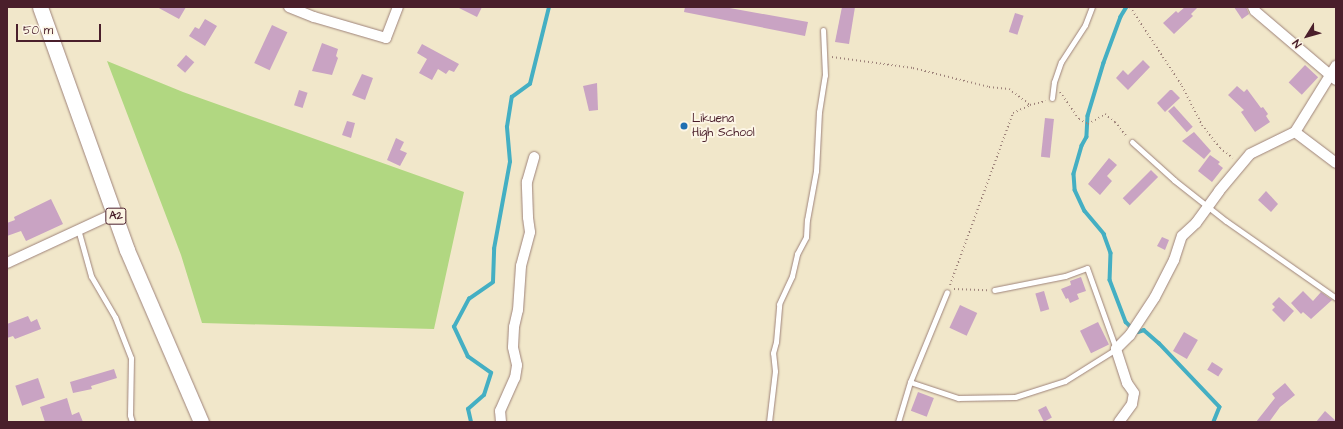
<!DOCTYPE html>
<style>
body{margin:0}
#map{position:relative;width:1343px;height:429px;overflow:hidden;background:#f1e7ca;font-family:"Architects Daughter",sans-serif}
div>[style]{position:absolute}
.green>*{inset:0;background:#b1d781}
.stream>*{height:3.5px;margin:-1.75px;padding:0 1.75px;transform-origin:1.75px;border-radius:1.75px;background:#44afc3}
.building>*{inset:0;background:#c9a3c3;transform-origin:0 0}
.path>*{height:2px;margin-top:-1px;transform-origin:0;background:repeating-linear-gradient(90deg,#9e837a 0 1px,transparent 0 4px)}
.roads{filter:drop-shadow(0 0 1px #9e837a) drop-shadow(0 0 1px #9e837a)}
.lane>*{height:5px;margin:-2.5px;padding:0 2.5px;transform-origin:2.5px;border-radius:2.5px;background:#fff}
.street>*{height:10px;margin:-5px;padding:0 5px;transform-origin:5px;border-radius:5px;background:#fff}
.primary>*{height:15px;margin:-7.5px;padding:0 7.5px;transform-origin:7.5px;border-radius:7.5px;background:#fff}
.dots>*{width:11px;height:11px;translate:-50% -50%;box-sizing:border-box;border:2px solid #fcf5e5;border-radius:50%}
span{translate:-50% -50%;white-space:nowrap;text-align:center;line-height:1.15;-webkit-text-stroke:4px #fcf5e5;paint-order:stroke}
.shield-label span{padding:1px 3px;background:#fcf5e5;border:1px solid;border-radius:3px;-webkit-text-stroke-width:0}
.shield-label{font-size:11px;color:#4a1f2b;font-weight:700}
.poi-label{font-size:12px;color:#4a1f2b}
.left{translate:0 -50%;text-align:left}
.frame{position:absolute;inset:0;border:8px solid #4a1f2b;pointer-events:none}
.north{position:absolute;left:1287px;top:16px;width:40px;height:40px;-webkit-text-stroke:3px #fcf5e5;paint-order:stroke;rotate:233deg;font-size:11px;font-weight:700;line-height:16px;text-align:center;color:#4a1f2b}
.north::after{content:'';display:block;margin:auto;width:14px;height:18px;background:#4a1f2b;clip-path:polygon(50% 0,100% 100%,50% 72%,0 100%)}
.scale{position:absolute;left:16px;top:24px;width:85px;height:18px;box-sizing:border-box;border:2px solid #4a1f2b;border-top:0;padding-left:5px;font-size:12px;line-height:14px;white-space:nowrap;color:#4a1f2b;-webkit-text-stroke:3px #fcf5e5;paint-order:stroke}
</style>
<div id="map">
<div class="green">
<div style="clip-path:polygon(107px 61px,183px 92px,464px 192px,434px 329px,202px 323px,181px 255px)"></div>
</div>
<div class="stream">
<div style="left:1127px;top:7px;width:12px;rotate:121deg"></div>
<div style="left:1121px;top:17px;width:49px;rotate:110.3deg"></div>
<div style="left:1104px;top:63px;width:55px;rotate:106.8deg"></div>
<div style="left:1088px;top:116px;width:21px;rotate:93deg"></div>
<div style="left:1087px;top:137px;width:10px;rotate:119deg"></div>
<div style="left:1082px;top:146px;width:29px;rotate:106deg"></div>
<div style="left:1074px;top:174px;width:16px;rotate:86deg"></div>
<div style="left:1075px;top:190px;width:23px;rotate:65deg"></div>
<div style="left:1085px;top:211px;width:30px;rotate:50deg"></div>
<div style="left:1104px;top:234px;width:20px;rotate:70deg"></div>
<div style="left:1111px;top:253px;width:27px;rotate:92deg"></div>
<div style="left:1110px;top:280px;width:45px;rotate:69.1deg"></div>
<div style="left:1126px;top:322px;width:11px;rotate:45deg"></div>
<div style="left:1134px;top:330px;width:4px;rotate:27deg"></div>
<div style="left:1138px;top:332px;width:6px;rotate:-18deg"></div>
<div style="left:1144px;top:330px;width:20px;rotate:41deg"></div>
<div style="left:1159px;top:343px;width:88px;rotate:46.4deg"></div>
<div style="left:1220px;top:407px;width:16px;rotate:112deg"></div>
<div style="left:471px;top:422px;width:13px;rotate:-103deg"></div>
<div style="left:468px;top:409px;width:21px;rotate:-41deg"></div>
<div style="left:484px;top:395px;width:23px;rotate:-72deg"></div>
<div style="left:491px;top:373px;width:28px;rotate:-145deg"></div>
<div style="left:468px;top:357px;width:33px;rotate:-115deg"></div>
<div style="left:454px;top:327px;width:32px;rotate:-62deg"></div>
<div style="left:469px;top:299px;width:29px;rotate:-35deg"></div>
<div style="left:493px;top:282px;width:33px;rotate:-88deg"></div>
<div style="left:494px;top:249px;width:88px;rotate:-79.6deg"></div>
<div style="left:510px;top:162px;width:35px;rotate:-95deg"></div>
<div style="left:507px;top:127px;width:30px;rotate:-81deg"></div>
<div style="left:512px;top:97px;width:22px;rotate:-36deg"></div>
<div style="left:530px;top:84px;width:79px;rotate:-76.1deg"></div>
</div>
<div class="building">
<div style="clip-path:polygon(157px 7px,186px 7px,179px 19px)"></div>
<div style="clip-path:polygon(457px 7px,482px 7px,477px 17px)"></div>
<div style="clip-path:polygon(685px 7px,724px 7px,808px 22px,805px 36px,684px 12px)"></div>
<div style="clip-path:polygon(842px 7px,855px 7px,849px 44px,835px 42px)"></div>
<div style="clip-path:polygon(1185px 7px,1198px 7px,1191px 14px,1193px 16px,1174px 34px,1163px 23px,1176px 11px,1178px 13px)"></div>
<div style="clip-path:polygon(1234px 7px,1246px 7px,1249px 14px,1242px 19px)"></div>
<div style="left:1015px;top:13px;width:9px;height:20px;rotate:18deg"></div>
<div style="clip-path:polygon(205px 19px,217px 26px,205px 46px,189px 36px,195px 27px,199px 29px)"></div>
<div style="left:272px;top:25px;width:17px;height:42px;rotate:25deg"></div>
<div style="clip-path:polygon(322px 43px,338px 49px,336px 56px,338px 58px,332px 75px,312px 71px)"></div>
<div style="clip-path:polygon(422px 44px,459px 64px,454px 72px,449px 70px,446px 74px,438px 69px,432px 80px,419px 73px,427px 59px,417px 53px)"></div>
<div style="left:186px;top:55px;width:11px;height:14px;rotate:41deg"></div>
<div style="clip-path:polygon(1143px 60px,1150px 67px,1128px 90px,1116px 78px,1123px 70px,1128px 75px)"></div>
<div style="left:1305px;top:65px;width:18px;height:24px;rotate:43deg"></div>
<div style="clip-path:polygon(362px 74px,373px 78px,365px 100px,352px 95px)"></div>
<div style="clip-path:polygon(597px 83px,598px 110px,589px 111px,583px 86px)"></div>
<div style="clip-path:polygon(1237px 86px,1244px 92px,1247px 89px,1261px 108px,1263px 107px,1268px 114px,1266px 116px,1270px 122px,1255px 132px,1241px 112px,1244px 110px,1228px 95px)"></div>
<div style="left:299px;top:90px;width:9px;height:16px;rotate:18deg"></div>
<div style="clip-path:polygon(1170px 90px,1172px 90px,1180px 98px,1165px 112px,1157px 103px)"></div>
<div style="left:1174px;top:106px;width:28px;height:8px;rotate:48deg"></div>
<div style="left:1045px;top:118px;width:9px;height:39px;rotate:6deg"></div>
<div style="clip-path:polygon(347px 121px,355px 123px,351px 138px,342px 135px)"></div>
<div style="clip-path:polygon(1194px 132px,1211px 151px,1204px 159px,1182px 141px)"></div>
<div style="clip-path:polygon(396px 138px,404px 142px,400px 150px,407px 153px,400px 166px,387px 160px)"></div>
<div style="clip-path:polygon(1210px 155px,1220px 162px,1218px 164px,1223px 168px,1212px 182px,1198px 171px)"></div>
<div style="clip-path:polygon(1109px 158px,1117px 165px,1107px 176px,1112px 181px,1100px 195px,1088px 184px)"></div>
<div style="left:1151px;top:170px;width:10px;height:40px;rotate:45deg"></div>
<div style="clip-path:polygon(1266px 191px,1278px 204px,1271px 212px,1258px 200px)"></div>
<div style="clip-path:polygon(51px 199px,63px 224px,26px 241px,21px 231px,7px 236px,7px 223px,15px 220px,14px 217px)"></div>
<div style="clip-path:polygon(1162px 237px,1169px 240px,1165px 250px,1157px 246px)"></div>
<div style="clip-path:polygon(1081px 277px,1086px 291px,1077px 294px,1079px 299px,1070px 303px,1068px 298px,1066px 299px,1061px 289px,1071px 285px,1070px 281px)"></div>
<div style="left:1044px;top:291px;width:19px;height:9px;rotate:74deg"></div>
<div style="clip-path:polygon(1303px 291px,1313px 301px,1321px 292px,1332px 300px,1311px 319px,1303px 312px,1301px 314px,1291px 303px)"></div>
<div style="clip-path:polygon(1279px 297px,1294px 311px,1284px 322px,1272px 310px,1275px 307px,1272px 304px)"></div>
<div style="left:960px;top:305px;width:19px;height:25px;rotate:25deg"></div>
<div style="clip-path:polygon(28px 316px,31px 322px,37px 319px,41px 329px,15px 339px,13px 336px,7px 338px,7px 324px)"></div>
<div style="left:1098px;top:322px;width:25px;height:20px;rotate:64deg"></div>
<div style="left:1184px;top:332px;width:16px;height:22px;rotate:30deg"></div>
<div style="left:1212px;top:362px;width:13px;height:9px;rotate:32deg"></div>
<div style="clip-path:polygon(114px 369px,117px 378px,91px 386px,92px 389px,73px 393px,70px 382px)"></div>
<div style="left:38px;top:378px;width:21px;height:24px;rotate:71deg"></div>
<div style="clip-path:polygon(1285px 383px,1295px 395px,1280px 407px,1269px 422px,1256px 422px,1275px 398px,1272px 394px)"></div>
<div style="left:918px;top:392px;width:17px;height:20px;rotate:21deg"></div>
<div style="clip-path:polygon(67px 398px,72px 415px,79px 412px,83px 422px,45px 422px,40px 407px)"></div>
<div style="left:1046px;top:406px;width:13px;height:9px;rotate:63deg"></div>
<div style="clip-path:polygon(1325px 411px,1336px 421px,1336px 422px,1316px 422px)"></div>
</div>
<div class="path">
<div style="left:1130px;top:7px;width:95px;rotate:56.6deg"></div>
<div style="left:1182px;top:86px;width:44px;rotate:62.9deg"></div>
<div style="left:1202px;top:125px;width:29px;rotate:52deg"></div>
<div style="left:1220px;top:148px;width:16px;rotate:38deg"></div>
<div style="left:832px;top:57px;width:82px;rotate:7.7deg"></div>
<div style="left:913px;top:68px;width:78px;rotate:14deg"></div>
<div style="left:989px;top:87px;width:20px;rotate:6deg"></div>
<div style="left:1009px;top:89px;width:26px;rotate:37deg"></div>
<div style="left:1060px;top:92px;width:33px;rotate:55deg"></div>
<div style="left:1079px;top:119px;width:10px;rotate:29deg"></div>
<div style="left:1088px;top:124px;width:20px;rotate:-30deg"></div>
<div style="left:1105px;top:114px;width:13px;rotate:39deg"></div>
<div style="left:1115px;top:122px;width:19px;rotate:51deg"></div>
<div style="left:950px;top:285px;width:183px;rotate:-69.9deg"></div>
<div style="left:1013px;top:113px;width:19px;rotate:-25deg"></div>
<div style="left:1030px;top:105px;width:16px;rotate:-14deg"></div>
<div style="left:954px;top:289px;width:33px;rotate:2deg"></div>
</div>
<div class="roads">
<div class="lane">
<div style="left:1052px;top:98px;width:16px;rotate:-83deg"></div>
<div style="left:1054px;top:82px;width:21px;rotate:-71deg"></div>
<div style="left:1061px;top:62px;width:44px;rotate:-57deg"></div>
<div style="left:1085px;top:25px;width:19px;rotate:-69deg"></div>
<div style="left:1132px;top:142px;width:57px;rotate:42.1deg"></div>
<div style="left:1174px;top:180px;width:66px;rotate:38.3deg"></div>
<div style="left:1226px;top:221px;width:134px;rotate:35deg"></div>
<div style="left:78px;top:229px;width:49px;rotate:74.5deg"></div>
<div style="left:91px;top:276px;width:48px;rotate:59.7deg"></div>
<div style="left:115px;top:317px;width:44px;rotate:68.7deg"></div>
<div style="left:131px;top:358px;width:57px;rotate:91deg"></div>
<div style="left:130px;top:415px;width:7px;rotate:74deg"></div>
<div style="left:910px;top:382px;width:51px;rotate:18.4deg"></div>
<div style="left:958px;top:398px;width:57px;rotate:-1deg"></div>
<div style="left:1015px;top:397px;width:52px;rotate:-17.7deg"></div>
<div style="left:1065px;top:381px;width:60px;rotate:-32.1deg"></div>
<div style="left:1116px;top:349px;width:86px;rotate:-109.7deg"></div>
<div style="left:1087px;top:268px;width:23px;rotate:160deg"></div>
<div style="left:1065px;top:276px;width:72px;rotate:168.8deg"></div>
<div style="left:769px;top:422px;width:51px;rotate:-83.3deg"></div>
<div style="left:775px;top:371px;width:18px;rotate:-96deg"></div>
<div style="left:773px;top:353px;width:11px;rotate:-75deg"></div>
<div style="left:776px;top:342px;width:38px;rotate:-85deg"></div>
<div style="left:779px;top:304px;width:31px;rotate:-65deg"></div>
<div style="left:792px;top:276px;width:23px;rotate:-77deg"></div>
<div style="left:797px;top:254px;width:19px;rotate:-62deg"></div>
<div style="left:806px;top:237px;width:17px;rotate:-87deg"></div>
<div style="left:807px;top:220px;width:50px;rotate:-79.6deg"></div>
<div style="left:816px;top:171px;width:59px;rotate:-87.1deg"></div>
<div style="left:819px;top:112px;width:37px;rotate:-81deg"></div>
<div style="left:825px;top:75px;width:45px;rotate:-92.5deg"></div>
<div style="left:898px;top:422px;width:42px;rotate:-73.3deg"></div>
<div style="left:910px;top:382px;width:97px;rotate:-67.7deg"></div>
</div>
<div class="street">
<div style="left:289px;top:7px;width:27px;rotate:22deg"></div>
<div style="left:314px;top:17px;width:75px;rotate:16.3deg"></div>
<div style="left:386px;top:38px;width:33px;rotate:-69deg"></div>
<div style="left:1253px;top:7px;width:4px;rotate:63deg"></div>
<div style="left:1255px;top:11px;width:106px;rotate:40.4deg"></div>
<div style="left:1295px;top:132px;width:51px;rotate:37.1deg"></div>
<div style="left:7px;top:263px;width:119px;rotate:-24.8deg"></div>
<div style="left:501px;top:422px;width:11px;rotate:-95deg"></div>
<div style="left:500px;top:411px;width:36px;rotate:-66deg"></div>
<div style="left:515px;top:378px;width:13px;rotate:-81deg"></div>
<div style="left:517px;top:365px;width:18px;rotate:-103deg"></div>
<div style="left:513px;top:347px;width:20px;rotate:-87deg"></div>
<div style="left:514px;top:327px;width:17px;rotate:-77deg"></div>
<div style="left:518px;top:310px;width:44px;rotate:-86.1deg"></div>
<div style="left:521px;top:266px;width:35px;rotate:-75deg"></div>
<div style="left:530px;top:232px;width:15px;rotate:-98deg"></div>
<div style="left:528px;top:217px;width:35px;rotate:-92deg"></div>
<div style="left:527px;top:182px;width:26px;rotate:-74deg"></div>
<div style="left:1119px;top:422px;width:22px;rotate:-54deg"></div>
<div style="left:1132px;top:404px;width:11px;rotate:-80deg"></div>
<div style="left:1134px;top:393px;width:12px;rotate:-125deg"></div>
<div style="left:1127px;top:383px;width:36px;rotate:-108deg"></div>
<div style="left:1116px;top:349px;width:20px;rotate:-45deg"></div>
<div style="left:1130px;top:335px;width:45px;rotate:-56.7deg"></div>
<div style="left:1155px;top:297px;width:42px;rotate:-62.8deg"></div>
<div style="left:1174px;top:260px;width:25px;rotate:-72deg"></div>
<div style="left:1182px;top:236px;width:19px;rotate:-43deg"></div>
<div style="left:1196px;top:223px;width:39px;rotate:-54deg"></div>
<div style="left:1219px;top:191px;width:48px;rotate:-50deg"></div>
<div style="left:1250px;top:154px;width:50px;rotate:-26.1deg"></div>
<div style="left:1295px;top:132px;width:78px;rotate:-58.2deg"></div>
</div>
<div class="primary">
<div style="left:40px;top:7px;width:258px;rotate:70.3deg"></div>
<div style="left:127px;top:250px;width:187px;rotate:66.7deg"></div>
</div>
</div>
<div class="dots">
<div style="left:684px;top:126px;background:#1f6fb2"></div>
</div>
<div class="shield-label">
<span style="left:116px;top:216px">A2</span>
</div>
<div class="poi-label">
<span class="left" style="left:692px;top:126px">Likuena<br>High School</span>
</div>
<div class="frame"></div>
<div class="north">N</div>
<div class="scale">50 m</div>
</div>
